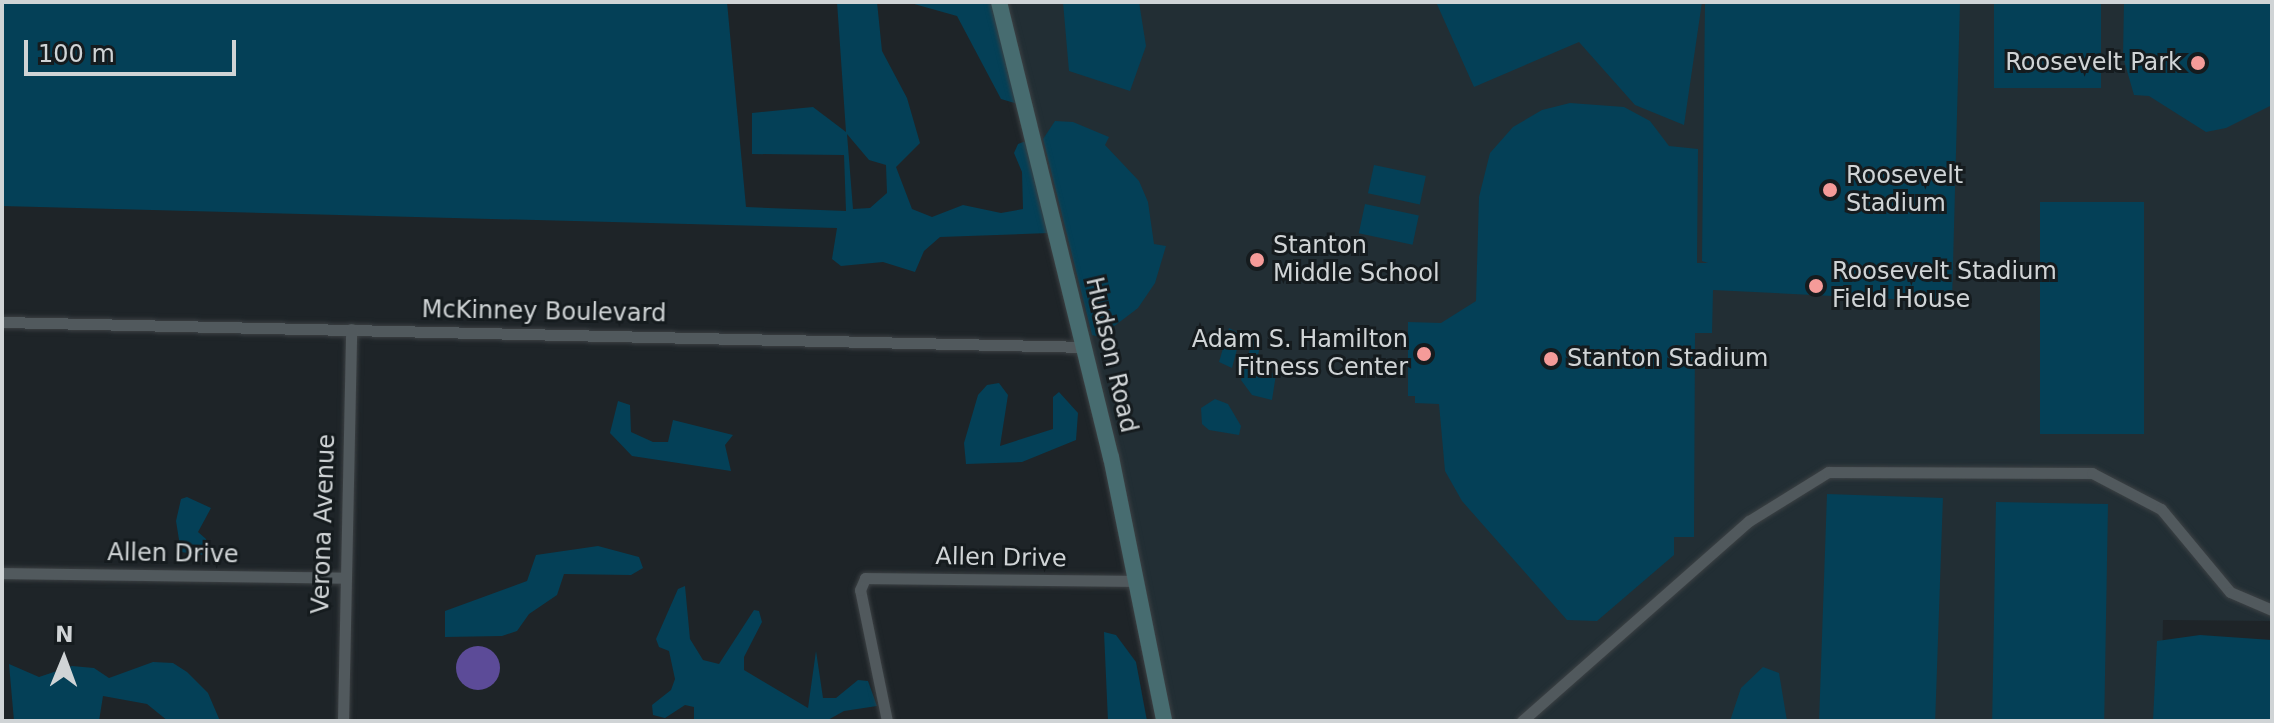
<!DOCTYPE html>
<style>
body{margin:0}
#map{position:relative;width:2274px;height:723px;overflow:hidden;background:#1e2428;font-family:"DejaVu Sans",sans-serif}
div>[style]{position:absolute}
.built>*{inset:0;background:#222e34}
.green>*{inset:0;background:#044057;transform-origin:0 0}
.water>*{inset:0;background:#5c4b98}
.round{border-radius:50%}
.roads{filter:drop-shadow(0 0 2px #3c4144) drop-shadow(0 0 2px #3c4144)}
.street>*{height:11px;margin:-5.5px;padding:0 5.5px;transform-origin:5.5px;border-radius:5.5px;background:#51595d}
.secondary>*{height:16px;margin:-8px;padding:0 8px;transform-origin:8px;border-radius:8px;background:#476c70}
.dots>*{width:22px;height:22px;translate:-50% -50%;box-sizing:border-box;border:4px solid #151b1e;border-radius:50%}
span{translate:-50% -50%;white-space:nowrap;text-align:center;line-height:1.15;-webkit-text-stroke:6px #151b1e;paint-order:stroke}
.poi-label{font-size:24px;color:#d0d4d6}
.right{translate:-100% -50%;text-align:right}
.left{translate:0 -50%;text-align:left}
.street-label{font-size:24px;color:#d0d4d6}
.frame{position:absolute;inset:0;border:4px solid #d0d4d6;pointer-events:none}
.north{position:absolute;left:24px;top:619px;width:80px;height:80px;-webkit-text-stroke:6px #151b1e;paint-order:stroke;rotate:1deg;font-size:22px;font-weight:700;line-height:32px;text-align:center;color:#d0d4d6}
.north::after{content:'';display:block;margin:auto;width:28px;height:36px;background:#d0d4d6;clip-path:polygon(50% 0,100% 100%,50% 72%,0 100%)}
.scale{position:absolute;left:24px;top:40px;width:212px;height:36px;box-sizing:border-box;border:4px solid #d0d4d6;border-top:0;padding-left:10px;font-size:24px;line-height:28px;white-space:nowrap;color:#d0d4d6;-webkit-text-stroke:6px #151b1e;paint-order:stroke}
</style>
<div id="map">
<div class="built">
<div style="clip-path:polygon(999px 2px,2272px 2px,2272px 621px,2163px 620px,2161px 721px,1164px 721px)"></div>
</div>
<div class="green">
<div style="clip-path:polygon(evenodd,2px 2px,727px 2px,746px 207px,846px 211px,844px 155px,752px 154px,752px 113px,813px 107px,846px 132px,837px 2px,877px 2px,882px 51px,907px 98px,920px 143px,896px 167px,912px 209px,932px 217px,963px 205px,1001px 213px,1023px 209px,1022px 172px,1014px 153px,1018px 144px,1026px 141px,1049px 233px,940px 237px,924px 251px,915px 272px,883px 262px,841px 266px,832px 259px,837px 228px,2px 206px,2px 2px,847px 134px,869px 160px,886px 165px,887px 193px,870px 208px,853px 209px,847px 134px)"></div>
<div style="clip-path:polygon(907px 2px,993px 2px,1018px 104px,1001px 99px,957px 16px)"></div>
<div style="clip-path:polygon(1063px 2px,1139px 2px,1146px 46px,1130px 91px,1069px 71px)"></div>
<div style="clip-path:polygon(1436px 2px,1702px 2px,1684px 125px,1635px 105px,1579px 42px,1474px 87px)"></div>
<div style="clip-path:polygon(1705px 2px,1960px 2px,1952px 302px,1713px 290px,1712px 333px,1695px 333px,1694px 537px,1674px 537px,1674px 555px,1597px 621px,1567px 620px,1462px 501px,1445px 471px,1439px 404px,1415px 403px,1415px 396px,1408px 396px,1408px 322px,1441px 323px,1476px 301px,1479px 197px,1490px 153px,1513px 127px,1542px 110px,1570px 103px,1624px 107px,1650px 121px,1669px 146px,1698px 149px,1697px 263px,1708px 263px,1702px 261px)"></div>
<div style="left:1994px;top:2px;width:107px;height:86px"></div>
<div style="clip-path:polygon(2124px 2px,2272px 2px,2272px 105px,2226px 128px,2206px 132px,2149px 96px,2134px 95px,2123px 57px)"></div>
<div style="clip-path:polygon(1055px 121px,1073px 122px,1109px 137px,1105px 145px,1139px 181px,1148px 202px,1154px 244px,1166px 246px,1155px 283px,1138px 308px,1100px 337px,1092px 335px,1043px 139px)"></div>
<div style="left:1374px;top:165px;width:53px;height:29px;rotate:12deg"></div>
<div style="left:2040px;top:202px;width:104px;height:232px"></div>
<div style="left:1365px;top:204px;width:55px;height:30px;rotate:12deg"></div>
<div style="clip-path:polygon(1229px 328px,1241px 334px,1232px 368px,1219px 362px)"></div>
<div style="clip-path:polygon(1253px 338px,1261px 341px,1255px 370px,1276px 374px,1272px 400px,1252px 395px,1241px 380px)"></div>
<div style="clip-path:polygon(999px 383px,1008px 395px,1000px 446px,1053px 429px,1053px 397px,1059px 392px,1078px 413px,1076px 440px,1022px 462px,966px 464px,964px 443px,978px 395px,987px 385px)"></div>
<div style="clip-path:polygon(1215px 399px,1228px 404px,1241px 426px,1239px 435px,1209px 430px,1202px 424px,1201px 408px)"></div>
<div style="clip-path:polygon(618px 401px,630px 405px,631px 432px,653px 442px,668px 442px,673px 420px,733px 435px,725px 445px,731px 471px,632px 456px,610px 433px)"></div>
<div style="left:1827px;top:494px;width:116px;height:227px;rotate:2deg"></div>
<div style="clip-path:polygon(187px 497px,211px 508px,198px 532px,206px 539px,210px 556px,181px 552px,176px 521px,181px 499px)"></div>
<div style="left:1996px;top:502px;width:112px;height:219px;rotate:1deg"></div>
<div style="clip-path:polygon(598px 546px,639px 557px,643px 568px,631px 575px,564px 574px,557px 595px,529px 614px,517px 631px,502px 636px,445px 637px,445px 611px,527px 581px,536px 555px)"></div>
<div style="clip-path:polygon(685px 586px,690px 639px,703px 660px,719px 664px,754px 610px,759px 611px,762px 622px,744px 657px,744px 670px,808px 708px,816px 651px,823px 698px,836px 698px,858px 680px,868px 681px,877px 706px,844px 711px,826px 721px,694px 721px,694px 707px,685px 705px,665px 718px,653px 715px,652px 705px,671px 690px,675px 679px,669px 651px,659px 647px,656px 639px,678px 589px)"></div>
<div style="clip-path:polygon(1104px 632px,1116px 635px,1136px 662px,1147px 721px,1108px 721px)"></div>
<div style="clip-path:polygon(2200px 635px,2272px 640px,2272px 721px,2153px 721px,2157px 641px)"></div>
<div style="clip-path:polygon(153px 662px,173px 663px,187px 672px,208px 693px,220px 721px,168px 721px,147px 704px,103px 696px,99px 721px,14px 721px,9px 664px,39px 677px,72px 666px,94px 668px,109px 678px)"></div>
<div style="clip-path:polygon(1763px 667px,1779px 673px,1787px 721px,1730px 721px,1741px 688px)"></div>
</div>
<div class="water">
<div class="round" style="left:456px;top:646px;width:44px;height:44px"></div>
</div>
<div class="roads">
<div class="street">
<div style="left:2px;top:322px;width:1083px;rotate:1.32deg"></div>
<div style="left:2px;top:573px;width:341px;rotate:0.8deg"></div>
<div style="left:343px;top:721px;width:392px;rotate:-88.8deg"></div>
<div style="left:887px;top:721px;width:134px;rotate:-101.6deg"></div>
<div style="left:860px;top:590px;width:13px;rotate:-67deg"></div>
<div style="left:865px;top:578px;width:271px;rotate:0.6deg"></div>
<div style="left:1522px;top:721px;width:303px;rotate:-41.4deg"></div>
<div style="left:1749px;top:521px;width:93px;rotate:-31.8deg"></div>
<div style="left:1828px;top:472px;width:264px;rotate:0.2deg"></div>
<div style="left:2092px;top:473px;width:78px;rotate:27.6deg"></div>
<div style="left:2161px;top:509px;width:108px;rotate:50.3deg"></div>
<div style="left:2230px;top:592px;width:46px;rotate:23.2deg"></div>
</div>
<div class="secondary">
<div style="left:999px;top:2px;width:469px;rotate:76.2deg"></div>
<div style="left:1111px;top:457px;width:269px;rotate:78.6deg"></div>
</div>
</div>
<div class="dots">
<div style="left:2198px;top:63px;background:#f59b99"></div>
<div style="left:1830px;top:190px;background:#f59b99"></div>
<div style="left:1257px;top:260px;background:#f59b99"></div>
<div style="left:1816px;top:286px;background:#f59b99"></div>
<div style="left:1424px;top:354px;background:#f59b99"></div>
<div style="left:1551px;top:359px;background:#f59b99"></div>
</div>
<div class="poi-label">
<span class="right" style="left:2182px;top:63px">Roosevelt Park</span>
<span class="left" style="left:1846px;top:190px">Roosevelt<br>Stadium</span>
<span class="left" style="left:1273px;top:260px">Stanton<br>Middle School</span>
<span class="left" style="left:1832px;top:286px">Roosevelt Stadium<br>Field House</span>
<span class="right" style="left:1408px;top:354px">Adam S. Hamilton<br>Fitness Center</span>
<span class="left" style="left:1567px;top:359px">Stanton Stadium</span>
</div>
<div class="street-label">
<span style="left:544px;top:312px;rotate:1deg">McKinney Boulevard</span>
<span style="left:1111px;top:355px;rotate:77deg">Hudson Road</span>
<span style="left:324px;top:524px;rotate:-88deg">Verona Avenue</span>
<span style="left:173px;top:554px;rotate:1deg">Allen Drive</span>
<span style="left:1001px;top:558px;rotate:1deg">Allen Drive</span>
</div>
<div class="frame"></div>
<div class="north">N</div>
<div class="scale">100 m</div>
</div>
